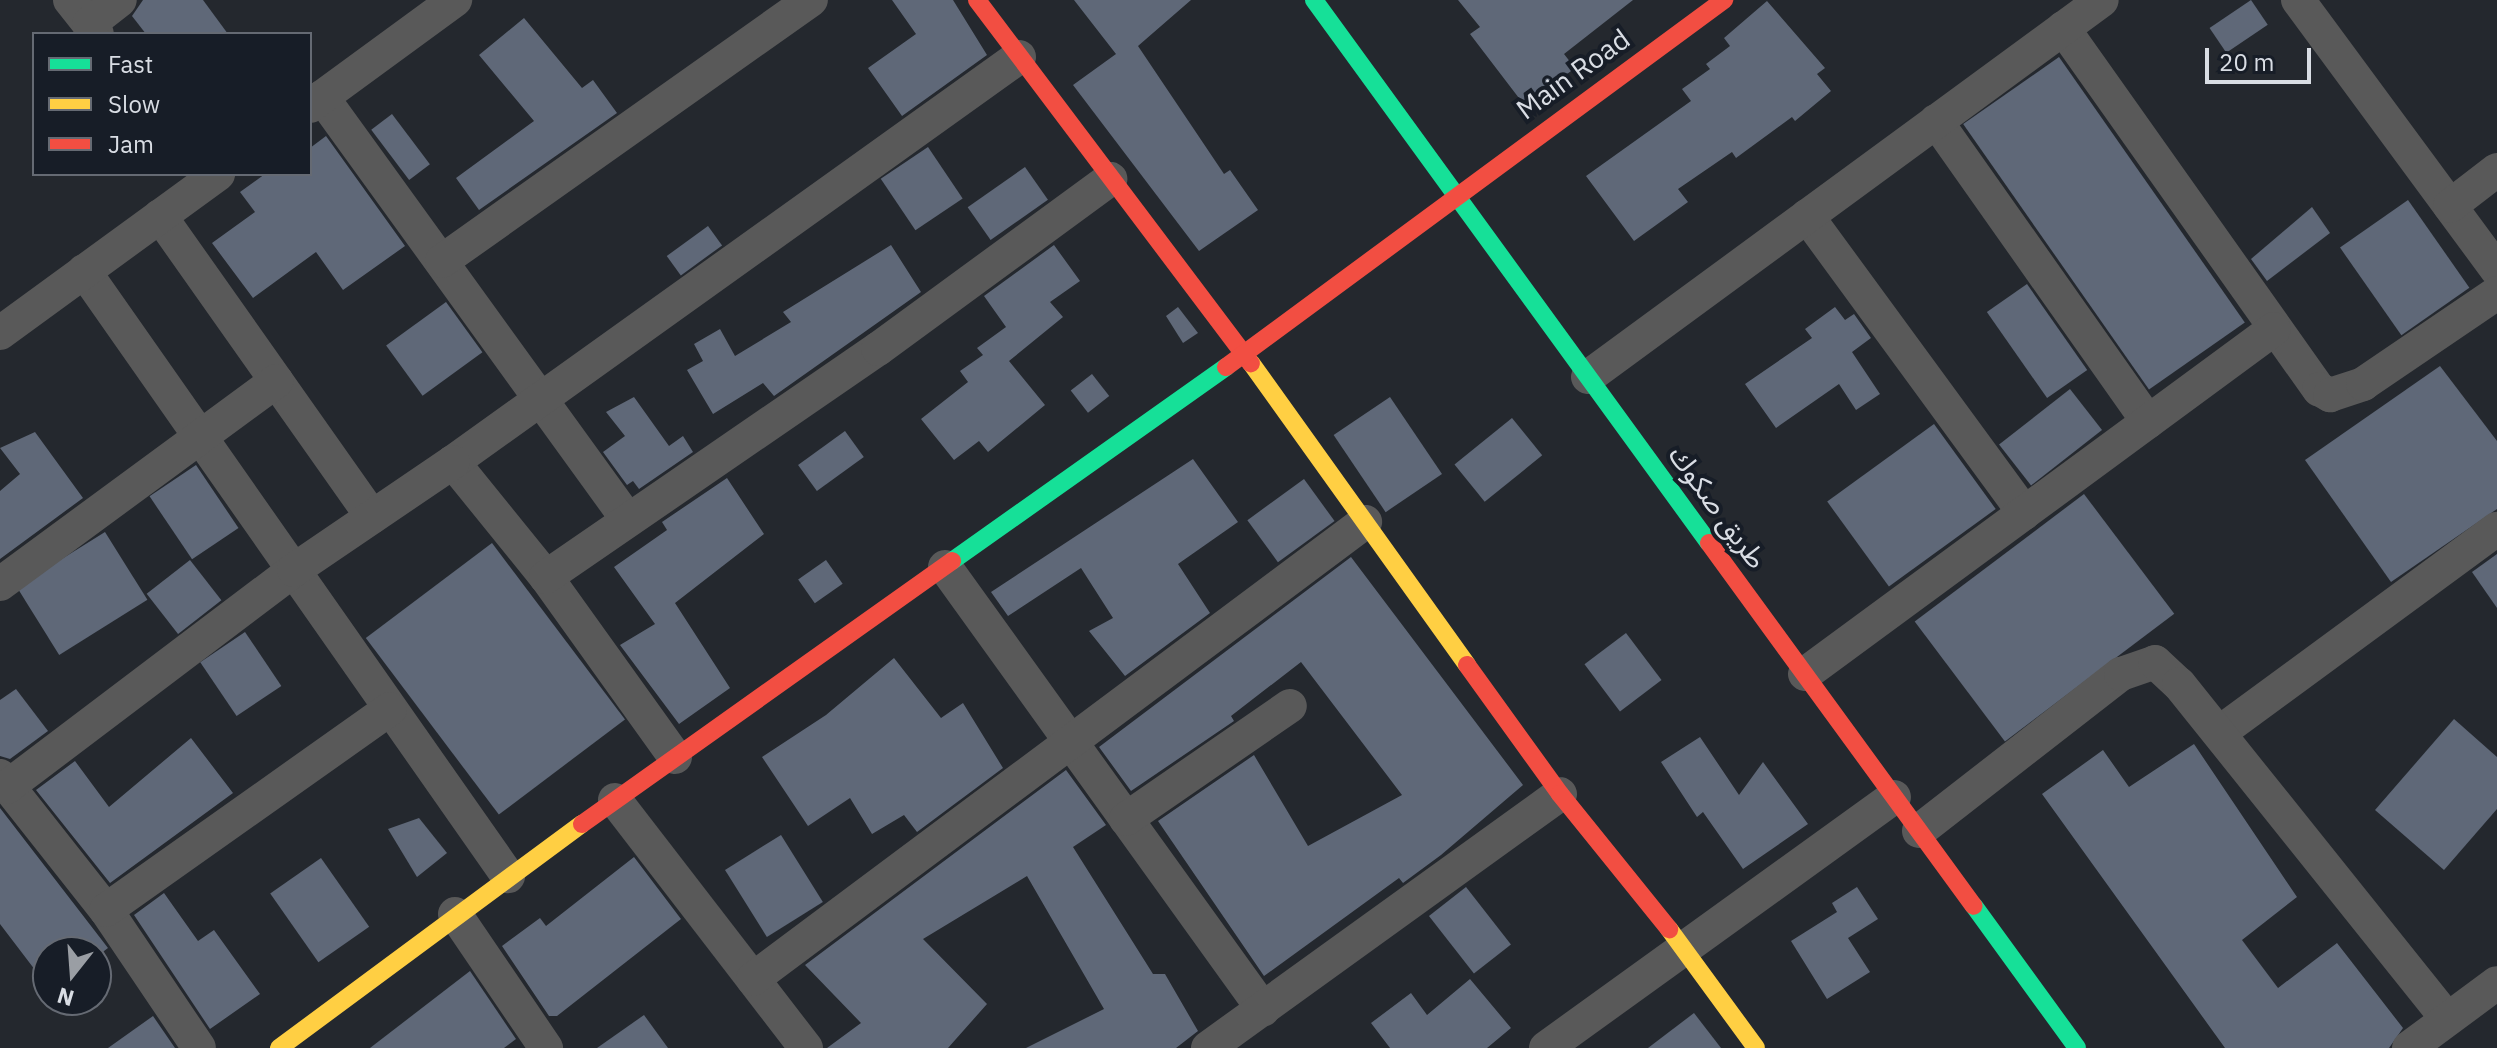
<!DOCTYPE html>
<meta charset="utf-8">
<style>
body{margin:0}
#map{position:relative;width:2497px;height:1048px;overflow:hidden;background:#24282e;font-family:"IBM Plex Sans","Noto Sans Arabic",sans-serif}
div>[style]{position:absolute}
.building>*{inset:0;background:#5f6878;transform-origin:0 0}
.street>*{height:34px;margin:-17px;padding:0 17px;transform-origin:17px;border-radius:17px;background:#595959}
.fast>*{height:18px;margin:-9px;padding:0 9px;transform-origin:9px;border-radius:9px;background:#16e098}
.slow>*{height:18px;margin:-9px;padding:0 9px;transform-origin:9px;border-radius:9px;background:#ffcf43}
.jam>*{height:18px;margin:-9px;padding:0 9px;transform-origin:9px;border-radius:9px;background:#f24e42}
span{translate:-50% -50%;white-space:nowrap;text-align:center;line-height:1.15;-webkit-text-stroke:8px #171d27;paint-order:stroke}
.street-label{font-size:28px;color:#d9dde4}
.legend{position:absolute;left:32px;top:32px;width:280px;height:144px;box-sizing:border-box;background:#171d27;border:2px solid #656a73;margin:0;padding:10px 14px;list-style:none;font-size:24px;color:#d9dde4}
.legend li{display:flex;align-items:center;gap:16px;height:40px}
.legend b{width:40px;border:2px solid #656a73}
.north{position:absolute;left:32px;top:936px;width:80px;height:80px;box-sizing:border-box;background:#171d27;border:2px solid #656a73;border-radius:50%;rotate:197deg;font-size:22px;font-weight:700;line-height:32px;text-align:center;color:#d9dde4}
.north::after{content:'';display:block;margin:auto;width:28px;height:36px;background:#9a9ea4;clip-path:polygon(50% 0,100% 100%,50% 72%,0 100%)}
.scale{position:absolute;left:2205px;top:48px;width:106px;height:36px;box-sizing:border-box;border:4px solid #d9dde4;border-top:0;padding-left:10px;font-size:24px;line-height:28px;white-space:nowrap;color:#d9dde4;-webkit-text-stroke:6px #171d27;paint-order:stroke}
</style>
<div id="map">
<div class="building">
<div style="clip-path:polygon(143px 0,203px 0,228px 34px,146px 34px,132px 16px)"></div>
<div style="clip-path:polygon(892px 0,953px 0,987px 55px,902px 116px,868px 68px,916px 34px)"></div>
<div style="clip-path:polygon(1074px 0,1191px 0,1138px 46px,1224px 174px,1230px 170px,1258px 210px,1199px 251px,1073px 85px,1116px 54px)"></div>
<div style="clip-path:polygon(1458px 0,1633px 0,1564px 54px,1575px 68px,1525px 106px,1470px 34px,1480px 27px)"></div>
<div style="left:2251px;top:0;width:30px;height:50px;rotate:56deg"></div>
<div style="clip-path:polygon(1767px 1px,1825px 68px,1817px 74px,1831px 91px,1795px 121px,1792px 117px,1736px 158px,1732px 152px,1678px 189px,1688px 202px,1634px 241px,1586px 176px,1691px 101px,1682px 89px,1710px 69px,1706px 64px,1730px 46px,1724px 38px)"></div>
<div style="clip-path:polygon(524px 18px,582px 88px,593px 80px,617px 113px,479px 210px,456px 178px,534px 121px,479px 55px)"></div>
<div style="left:2059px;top:57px;width:324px;height:117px;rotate:55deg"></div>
<div style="left:392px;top:114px;width:63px;height:26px;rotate:53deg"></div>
<div style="clip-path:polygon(326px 136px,405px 246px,343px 290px,316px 252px,253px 298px,212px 243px,255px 212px,240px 192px,265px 174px,310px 174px,310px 148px)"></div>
<div style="left:928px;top:147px;width:62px;height:57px;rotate:56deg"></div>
<div style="left:1025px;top:167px;width:40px;height:70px;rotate:55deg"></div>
<div style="left:2408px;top:200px;width:107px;height:83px;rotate:55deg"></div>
<div style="clip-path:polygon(2312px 207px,2330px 233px,2267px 281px,2251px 259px)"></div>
<div style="left:708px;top:226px;width:24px;height:51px;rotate:54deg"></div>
<div style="clip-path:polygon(891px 245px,921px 292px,774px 396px,763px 383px,713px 414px,687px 370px,703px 361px,694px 344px,720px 329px,735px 356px,791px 322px,783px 312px)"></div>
<div style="clip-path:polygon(1054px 245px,1080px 281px,1050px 302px,1063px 317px,1009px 361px,1045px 405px,988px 452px,979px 441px,954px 460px,921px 419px,968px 382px,960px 371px,983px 355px,977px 348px,1006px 327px,984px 296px)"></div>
<div style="left:2027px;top:284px;width:105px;height:49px;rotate:55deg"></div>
<div style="left:446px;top:302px;width:62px;height:74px;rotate:54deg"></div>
<div style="clip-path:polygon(1178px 307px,1198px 333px,1183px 343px,1166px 316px)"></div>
<div style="clip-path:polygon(1835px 307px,1845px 320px,1854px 314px,1871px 338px,1852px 352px,1880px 394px,1856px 410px,1839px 384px,1776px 428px,1745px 384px,1812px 338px,1805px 329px)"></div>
<div style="clip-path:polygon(2440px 366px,2497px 441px,2497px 509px,2391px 582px,2305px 460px)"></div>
<div style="left:1092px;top:374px;width:28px;height:27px;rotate:52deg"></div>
<div style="left:2070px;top:389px;width:52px;height:90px;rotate:52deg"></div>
<div style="clip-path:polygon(634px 397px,669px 446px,683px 436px,693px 452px,639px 489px,633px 481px,627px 485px,603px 452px,625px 436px,606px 412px)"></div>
<div style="left:1390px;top:397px;width:93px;height:68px;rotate:56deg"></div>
<div style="left:1512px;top:418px;width:48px;height:74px;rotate:51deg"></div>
<div style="left:1934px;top:424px;width:105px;height:132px;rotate:54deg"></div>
<div style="left:845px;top:431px;width:32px;height:58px;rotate:54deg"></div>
<div style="clip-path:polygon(35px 432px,83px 498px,0 559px,0 491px,20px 474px,0 448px)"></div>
<div style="clip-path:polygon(1193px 459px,1238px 522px,1178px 564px,1210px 613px,1125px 676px,1089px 631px,1113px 618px,1081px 568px,1008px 616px,991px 592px)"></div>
<div style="left:196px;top:465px;width:76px;height:56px;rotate:56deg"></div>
<div style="clip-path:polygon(727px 478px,764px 534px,675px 603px,730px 688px,679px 724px,620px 645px,655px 624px,614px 567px,667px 530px,662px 522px)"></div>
<div style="left:1304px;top:479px;width:52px;height:70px;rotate:54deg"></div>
<div style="left:2084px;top:494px;width:150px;height:212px;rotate:53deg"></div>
<div style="left:105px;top:532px;width:80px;height:104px;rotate:58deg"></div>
<div style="left:492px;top:543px;width:221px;height:158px;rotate:53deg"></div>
<div style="clip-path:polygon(2497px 554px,2497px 608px,2472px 572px)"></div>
<div style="clip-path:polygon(1351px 557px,1523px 785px,1441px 855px,1403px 883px,1399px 878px,1264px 976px,1158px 821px,1254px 755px,1308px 846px,1402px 795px,1301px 662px,1231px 716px,1234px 721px,1131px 791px,1099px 747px)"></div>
<div style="left:190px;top:560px;width:51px;height:55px;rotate:52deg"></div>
<div style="left:826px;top:560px;width:29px;height:34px;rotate:55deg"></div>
<div style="left:245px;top:632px;width:65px;height:54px;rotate:56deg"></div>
<div style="left:1626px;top:633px;width:59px;height:52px;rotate:53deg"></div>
<div style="clip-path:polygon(894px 658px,941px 718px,963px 703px,1003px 768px,917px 832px,904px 815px,872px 834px,850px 798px,808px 826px,762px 757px,826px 715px)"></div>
<div style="clip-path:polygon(16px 689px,48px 731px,10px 759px,0 756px,0 700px)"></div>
<div style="clip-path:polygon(2454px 719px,2497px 757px,2497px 809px,2444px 870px,2375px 810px)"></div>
<div style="clip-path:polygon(1700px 737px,1739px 795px,1763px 762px,1808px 824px,1743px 869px,1703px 812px,1697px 817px,1661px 762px)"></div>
<div style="clip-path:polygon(191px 738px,233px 793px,110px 883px,36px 790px,75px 761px,109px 807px)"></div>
<div style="clip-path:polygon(2194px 744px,2297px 897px,2242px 940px,2278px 988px,2337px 943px,2403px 1028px,2389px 1048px,2225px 1048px,2042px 794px,2103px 750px,2129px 787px)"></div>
<div style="clip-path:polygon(1066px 770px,1106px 825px,1073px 847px,1153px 974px,1165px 974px,1198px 1031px,1176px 1048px,1026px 1048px,1104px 1009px,1027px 876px,923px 939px,987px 1004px,948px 1048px,827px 1048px,861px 1023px,805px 965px)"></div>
<div style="clip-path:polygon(0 808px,108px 948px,96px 957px,48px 952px,48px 987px,0 924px)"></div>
<div style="clip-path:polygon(419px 818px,447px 853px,417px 877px,388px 829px)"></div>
<div style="left:781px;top:835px;width:79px;height:66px;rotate:58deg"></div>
<div style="clip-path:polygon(634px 857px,681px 919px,557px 1016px,549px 1016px,502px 946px,540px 918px,546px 926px)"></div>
<div style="left:321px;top:858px;width:84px;height:62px;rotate:55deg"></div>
<div style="left:1466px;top:887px;width:73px;height:47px;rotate:52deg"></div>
<div style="clip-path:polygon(1857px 887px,1878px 919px,1848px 938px,1870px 972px,1827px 999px,1791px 941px,1837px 912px,1832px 903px)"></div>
<div style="clip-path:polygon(164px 893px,198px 941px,214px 930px,260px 994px,210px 1029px,134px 915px)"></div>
<div style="clip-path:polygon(470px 971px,516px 1039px,504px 1048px,370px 1048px)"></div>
<div style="clip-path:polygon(1470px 979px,1511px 1028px,1487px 1048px,1390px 1048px,1371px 1023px,1411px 993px,1427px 1015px)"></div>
<div style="clip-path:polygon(1694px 1013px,1721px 1048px,1648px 1048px)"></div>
<div style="clip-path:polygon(644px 1015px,668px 1048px,597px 1048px)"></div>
<div style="clip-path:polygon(153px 1016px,175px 1048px,108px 1048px)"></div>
</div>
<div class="street">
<div style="left:70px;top:0;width:43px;rotate:51.5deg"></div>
<div style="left:2298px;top:0;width:335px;rotate:53.6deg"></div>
<div style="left:89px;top:24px;width:39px;rotate:-38deg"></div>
<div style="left:2063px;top:28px;width:443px;rotate:54.7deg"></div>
<div style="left:2319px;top:389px;width:13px;rotate:29deg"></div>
<div style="left:2330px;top:395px;width:35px;rotate:-18deg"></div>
<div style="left:2363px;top:384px;width:162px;rotate:-34.2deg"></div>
<div style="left:322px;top:97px;width:522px;rotate:54.12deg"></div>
<div style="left:310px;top:106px;width:180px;rotate:-36.2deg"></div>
<div style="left:1936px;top:121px;width:368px;rotate:54.8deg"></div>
<div style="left:2450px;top:206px;width:59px;rotate:-37.5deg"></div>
<div style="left:160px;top:216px;width:368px;rotate:54.8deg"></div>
<div style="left:1807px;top:216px;width:368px;rotate:53.8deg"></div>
<div style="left:442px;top:261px;width:452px;rotate:-35.3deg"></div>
<div style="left:84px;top:271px;width:739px;rotate:54.98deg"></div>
<div style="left:0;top:333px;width:270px;rotate:-36.1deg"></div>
<div style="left:1588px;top:377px;width:637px;rotate:-36.26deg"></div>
<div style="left:945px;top:567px;width:545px;rotate:54.27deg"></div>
<div style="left:546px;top:577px;width:148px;rotate:-129deg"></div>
<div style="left:453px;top:462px;width:696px;rotate:-35.59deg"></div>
<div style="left:0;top:584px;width:343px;rotate:-36.3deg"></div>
<div style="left:1805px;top:674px;width:582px;rotate:-36.34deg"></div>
<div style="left:2219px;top:733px;width:345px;rotate:-36.3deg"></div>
<div style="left:675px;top:757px;width:221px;rotate:-125.6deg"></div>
<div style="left:546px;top:577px;width:403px;rotate:-34.5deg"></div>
<div style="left:878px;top:349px;width:288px;rotate:-36.2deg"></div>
<div style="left:0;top:776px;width:171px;rotate:51.7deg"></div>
<div style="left:106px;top:910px;width:166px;rotate:56deg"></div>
<div style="left:7px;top:787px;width:360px;rotate:-37.1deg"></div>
<div style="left:294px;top:570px;width:192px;rotate:-34.2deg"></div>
<div style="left:615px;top:800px;width:313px;rotate:52.4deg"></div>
<div style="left:1126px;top:819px;width:199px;rotate:-34.6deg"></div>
<div style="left:1919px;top:831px;width:256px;rotate:-37.9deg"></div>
<div style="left:2121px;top:674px;width:36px;rotate:-19deg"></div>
<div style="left:2155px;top:662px;width:33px;rotate:43deg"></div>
<div style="left:2179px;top:684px;width:429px;rotate:51.3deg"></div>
<div style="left:106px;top:910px;width:348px;rotate:-35.3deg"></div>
<div style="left:455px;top:914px;width:162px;rotate:55.8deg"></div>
<div style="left:753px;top:979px;width:764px;rotate:-36.75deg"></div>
<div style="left:1208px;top:1048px;width:434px;rotate:-35.8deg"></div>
<div style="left:1546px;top:1048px;width:429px;rotate:-35.8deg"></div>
<div style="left:2409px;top:1048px;width:109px;rotate:-36.5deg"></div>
</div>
<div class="fast">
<div style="left:1314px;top:0;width:671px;rotate:53.97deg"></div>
<div style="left:952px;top:561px;width:336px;rotate:-35.3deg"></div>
<div style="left:1974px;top:906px;width:175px;rotate:54deg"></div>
</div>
<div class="slow">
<div style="left:1251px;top:363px;width:371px;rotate:54.4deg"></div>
<div style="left:1669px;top:929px;width:147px;rotate:53.8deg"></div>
<div style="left:279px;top:1048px;width:377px;rotate:-36.5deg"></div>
</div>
<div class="jam">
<div style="left:977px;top:0;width:455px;rotate:53deg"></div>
<div style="left:1226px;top:367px;width:619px;rotate:-36.39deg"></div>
<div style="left:1709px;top:543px;width:449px;rotate:53.9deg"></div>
<div style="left:1467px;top:665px;width:159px;rotate:54.2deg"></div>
<div style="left:1560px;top:794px;width:174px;rotate:51.1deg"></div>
<div style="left:582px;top:824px;width:454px;rotate:-35.4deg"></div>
</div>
<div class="street-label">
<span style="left:1573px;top:74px;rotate:-36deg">Main Road</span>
<span style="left:1718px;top:507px;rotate:54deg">طريق صكوك</span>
</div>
<ul class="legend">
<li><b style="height:10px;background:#16e098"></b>Fast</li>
<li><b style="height:10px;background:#ffcf43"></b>Slow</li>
<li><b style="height:10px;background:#f24e42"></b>Jam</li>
</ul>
<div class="north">N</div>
<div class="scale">20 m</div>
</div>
